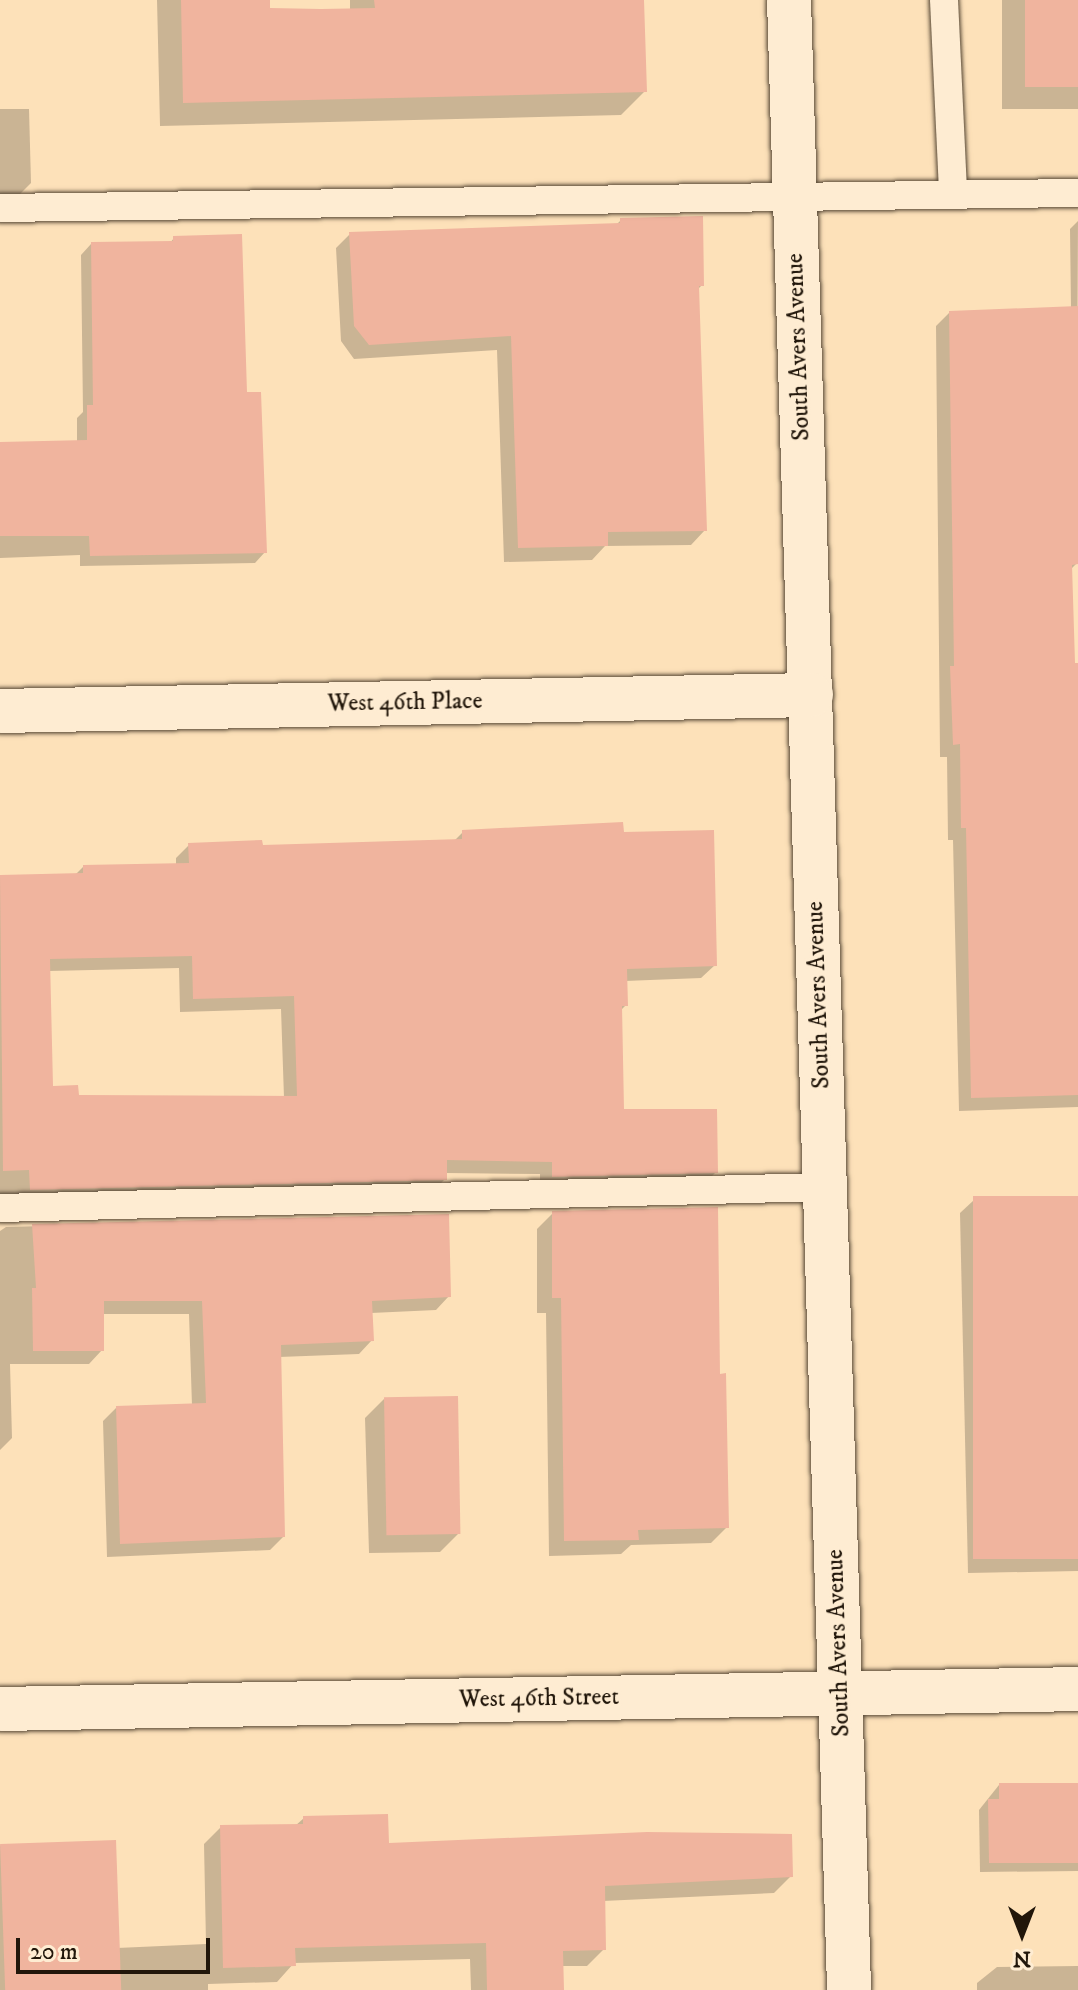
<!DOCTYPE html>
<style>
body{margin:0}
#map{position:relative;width:1078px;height:1990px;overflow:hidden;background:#fde1b9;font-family:"IM FELL DW Pica",serif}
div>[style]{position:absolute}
.shadow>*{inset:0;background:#0003;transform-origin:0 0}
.building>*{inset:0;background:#f0b49e;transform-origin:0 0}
.roads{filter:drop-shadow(0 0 2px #584936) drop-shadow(0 0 2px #584936)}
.service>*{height:28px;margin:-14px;padding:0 14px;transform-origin:14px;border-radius:14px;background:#feecd2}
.minor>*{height:44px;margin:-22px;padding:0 22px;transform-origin:22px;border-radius:22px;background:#feecd2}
span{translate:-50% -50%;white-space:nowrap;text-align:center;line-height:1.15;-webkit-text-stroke:6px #feecd2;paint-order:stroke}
.street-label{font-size:24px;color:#21160a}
.north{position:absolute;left:982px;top:1894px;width:80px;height:80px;-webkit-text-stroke:6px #feecd2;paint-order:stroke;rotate:180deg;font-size:22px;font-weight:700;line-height:32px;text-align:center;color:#21160a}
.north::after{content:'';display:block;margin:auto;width:28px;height:36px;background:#21160a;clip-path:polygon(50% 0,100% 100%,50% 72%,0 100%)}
.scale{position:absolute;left:16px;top:1938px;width:194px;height:36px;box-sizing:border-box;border:4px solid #21160a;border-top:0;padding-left:10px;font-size:24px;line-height:28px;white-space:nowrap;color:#21160a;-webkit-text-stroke:6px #feecd2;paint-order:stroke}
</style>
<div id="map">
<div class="shadow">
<div style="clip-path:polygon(157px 0,268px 0,268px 10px,350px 10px,350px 0,641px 0,645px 91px,621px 115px,160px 126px)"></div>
<div style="left:1002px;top:0;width:76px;height:109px"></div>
<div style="clip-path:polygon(0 109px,29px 109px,31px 183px,19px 195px,0 196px)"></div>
<div style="clip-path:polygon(621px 220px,702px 285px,697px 290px,705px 530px,691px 545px,605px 546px,592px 560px,504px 562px,497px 350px,354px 359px,341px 341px,336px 248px,350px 234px,616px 225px)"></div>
<div style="clip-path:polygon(1078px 221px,1076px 564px,1070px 570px,1073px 665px,1078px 665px,1078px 1107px,959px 1111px,953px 840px,948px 840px,947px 757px,940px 757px,936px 326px,949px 313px,1071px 308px,1070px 229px)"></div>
<div style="clip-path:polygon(174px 238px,245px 394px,265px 552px,255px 563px,80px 566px,80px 555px,0 558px,0 444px,77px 442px,77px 418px,83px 412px,81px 255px,91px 244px,170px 243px)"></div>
<div style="clip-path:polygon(evenodd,463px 832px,622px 834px,715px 965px,701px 978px,625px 981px,626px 1005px,620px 1011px,622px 1111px,716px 1172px,703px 1185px,540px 1189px,540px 1174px,445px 1173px,445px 1179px,432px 1192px,0 1203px,0 877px,75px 875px,83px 867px,176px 865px,176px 858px,189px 845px,261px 847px,453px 842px,463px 832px,179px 968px,180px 1012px,281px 1009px,284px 1098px,77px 1097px,51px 1089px,49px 971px,179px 968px)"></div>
<div style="clip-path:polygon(1078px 1198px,1078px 1571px,968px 1573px,960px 1213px,974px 1200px)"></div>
<div style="clip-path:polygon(553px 1213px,727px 1527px,711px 1543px,631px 1545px,621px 1554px,549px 1556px,546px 1313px,537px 1313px,537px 1229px)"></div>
<div style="clip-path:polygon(447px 1216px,449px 1296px,436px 1310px,371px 1313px,372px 1340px,359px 1354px,279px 1357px,283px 1537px,270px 1550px,107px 1557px,103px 1421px,116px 1408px,192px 1406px,189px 1314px,102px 1314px,102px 1350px,89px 1364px,10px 1364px,12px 1438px,0 1450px,0 1231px,6px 1227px)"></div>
<div style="clip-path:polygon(384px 1399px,459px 1533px,440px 1552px,369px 1553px,365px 1418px)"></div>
<div style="clip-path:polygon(999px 1785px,1078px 1785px,1078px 1871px,980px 1872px,979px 1810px)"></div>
<div style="clip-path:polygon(304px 1818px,387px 1845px,791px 1876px,774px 1893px,603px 1901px,604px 1949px,587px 1966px,561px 1966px,562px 1990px,471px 1990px,470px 1959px,294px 1963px,277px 1982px,208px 1984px,208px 1990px,0 1990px,0 1845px,117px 1948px,206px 1944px,204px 1844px,221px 1827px,295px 1826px)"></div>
<div style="clip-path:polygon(1078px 1966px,1078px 1990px,977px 1990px,977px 1983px,997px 1967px)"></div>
</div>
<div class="building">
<div style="clip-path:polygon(181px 0,270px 0,270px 8px,321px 9px,375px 8px,374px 0,644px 0,647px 92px,183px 103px)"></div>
<div style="left:1025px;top:0;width:53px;height:87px"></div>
<div style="clip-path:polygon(703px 216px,704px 286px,699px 286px,707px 531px,608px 532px,608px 546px,518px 548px,511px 336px,369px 345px,354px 326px,349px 232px,620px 223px,620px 218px)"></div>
<div style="clip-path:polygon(242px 234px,247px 392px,261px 392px,267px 553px,90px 556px,89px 536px,0 536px,0 442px,87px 440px,87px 405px,93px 405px,91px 242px,173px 241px,173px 236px)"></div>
<div style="clip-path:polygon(1078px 306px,1078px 564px,1072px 565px,1075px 663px,1078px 663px,1078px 1095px,971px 1098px,966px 828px,961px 828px,960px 744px,953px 745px,950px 666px,954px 666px,949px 311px)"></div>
<div style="clip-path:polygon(evenodd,623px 822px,624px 832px,714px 830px,717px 966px,627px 969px,628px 1006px,622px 1006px,624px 1109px,717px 1109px,718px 1173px,552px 1177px,552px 1162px,447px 1160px,447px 1180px,30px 1190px,29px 1170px,3px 1171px,0 875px,83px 873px,83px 865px,189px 863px,188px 843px,262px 840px,263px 845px,462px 839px,462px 830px,623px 822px,192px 956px,193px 999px,294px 996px,297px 1096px,79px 1095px,78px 1085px,53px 1086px,50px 959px,192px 956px)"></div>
<div style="left:1078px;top:1196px;width:363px;height:105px;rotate:90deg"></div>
<div style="clip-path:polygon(718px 1207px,720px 1374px,726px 1373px,729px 1528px,638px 1530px,639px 1540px,564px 1541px,561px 1298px,552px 1298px,552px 1211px)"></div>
<div style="clip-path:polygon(449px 1214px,451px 1297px,372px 1301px,374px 1341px,281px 1345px,285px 1537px,120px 1544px,116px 1406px,206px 1403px,202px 1301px,104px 1301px,104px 1351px,33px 1351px,32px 1288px,36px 1288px,32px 1224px)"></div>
<div style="left:458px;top:1396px;width:138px;height:74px;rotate:89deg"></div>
<div style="clip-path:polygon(999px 1783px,1078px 1783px,1078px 1863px,989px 1863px,988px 1799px,999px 1799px)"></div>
<div style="clip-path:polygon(388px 1814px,389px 1843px,647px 1832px,792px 1834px,793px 1877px,605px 1886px,606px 1950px,563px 1951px,564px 1990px,487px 1990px,486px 1943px,295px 1948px,296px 1966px,223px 1968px,220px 1825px,303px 1824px,303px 1816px)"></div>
<div style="left:116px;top:1840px;width:150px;height:116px;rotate:88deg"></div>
</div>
<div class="roads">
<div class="service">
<div style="left:944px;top:0;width:194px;rotate:87.3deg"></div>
<div style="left:0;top:208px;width:1078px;rotate:-0.8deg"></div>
<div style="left:0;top:1208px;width:825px;rotate:-1.46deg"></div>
</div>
<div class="minor">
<div style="left:789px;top:0;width:1991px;rotate:88.27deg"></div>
<div style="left:0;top:711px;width:811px;rotate:-1.13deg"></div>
<div style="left:0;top:1709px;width:1078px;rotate:-1.06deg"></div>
</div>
</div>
<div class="street-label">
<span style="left:799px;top:347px;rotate:-92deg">South Avers Avenue</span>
<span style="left:405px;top:703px;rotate:-1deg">West 46th Place</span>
<span style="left:819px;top:995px;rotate:-92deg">South Avers Avenue</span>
<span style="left:839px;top:1643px;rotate:-92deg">South Avers Avenue</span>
<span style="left:539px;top:1699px;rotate:-1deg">West 46th Street</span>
</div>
<div class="north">N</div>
<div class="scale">20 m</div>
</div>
